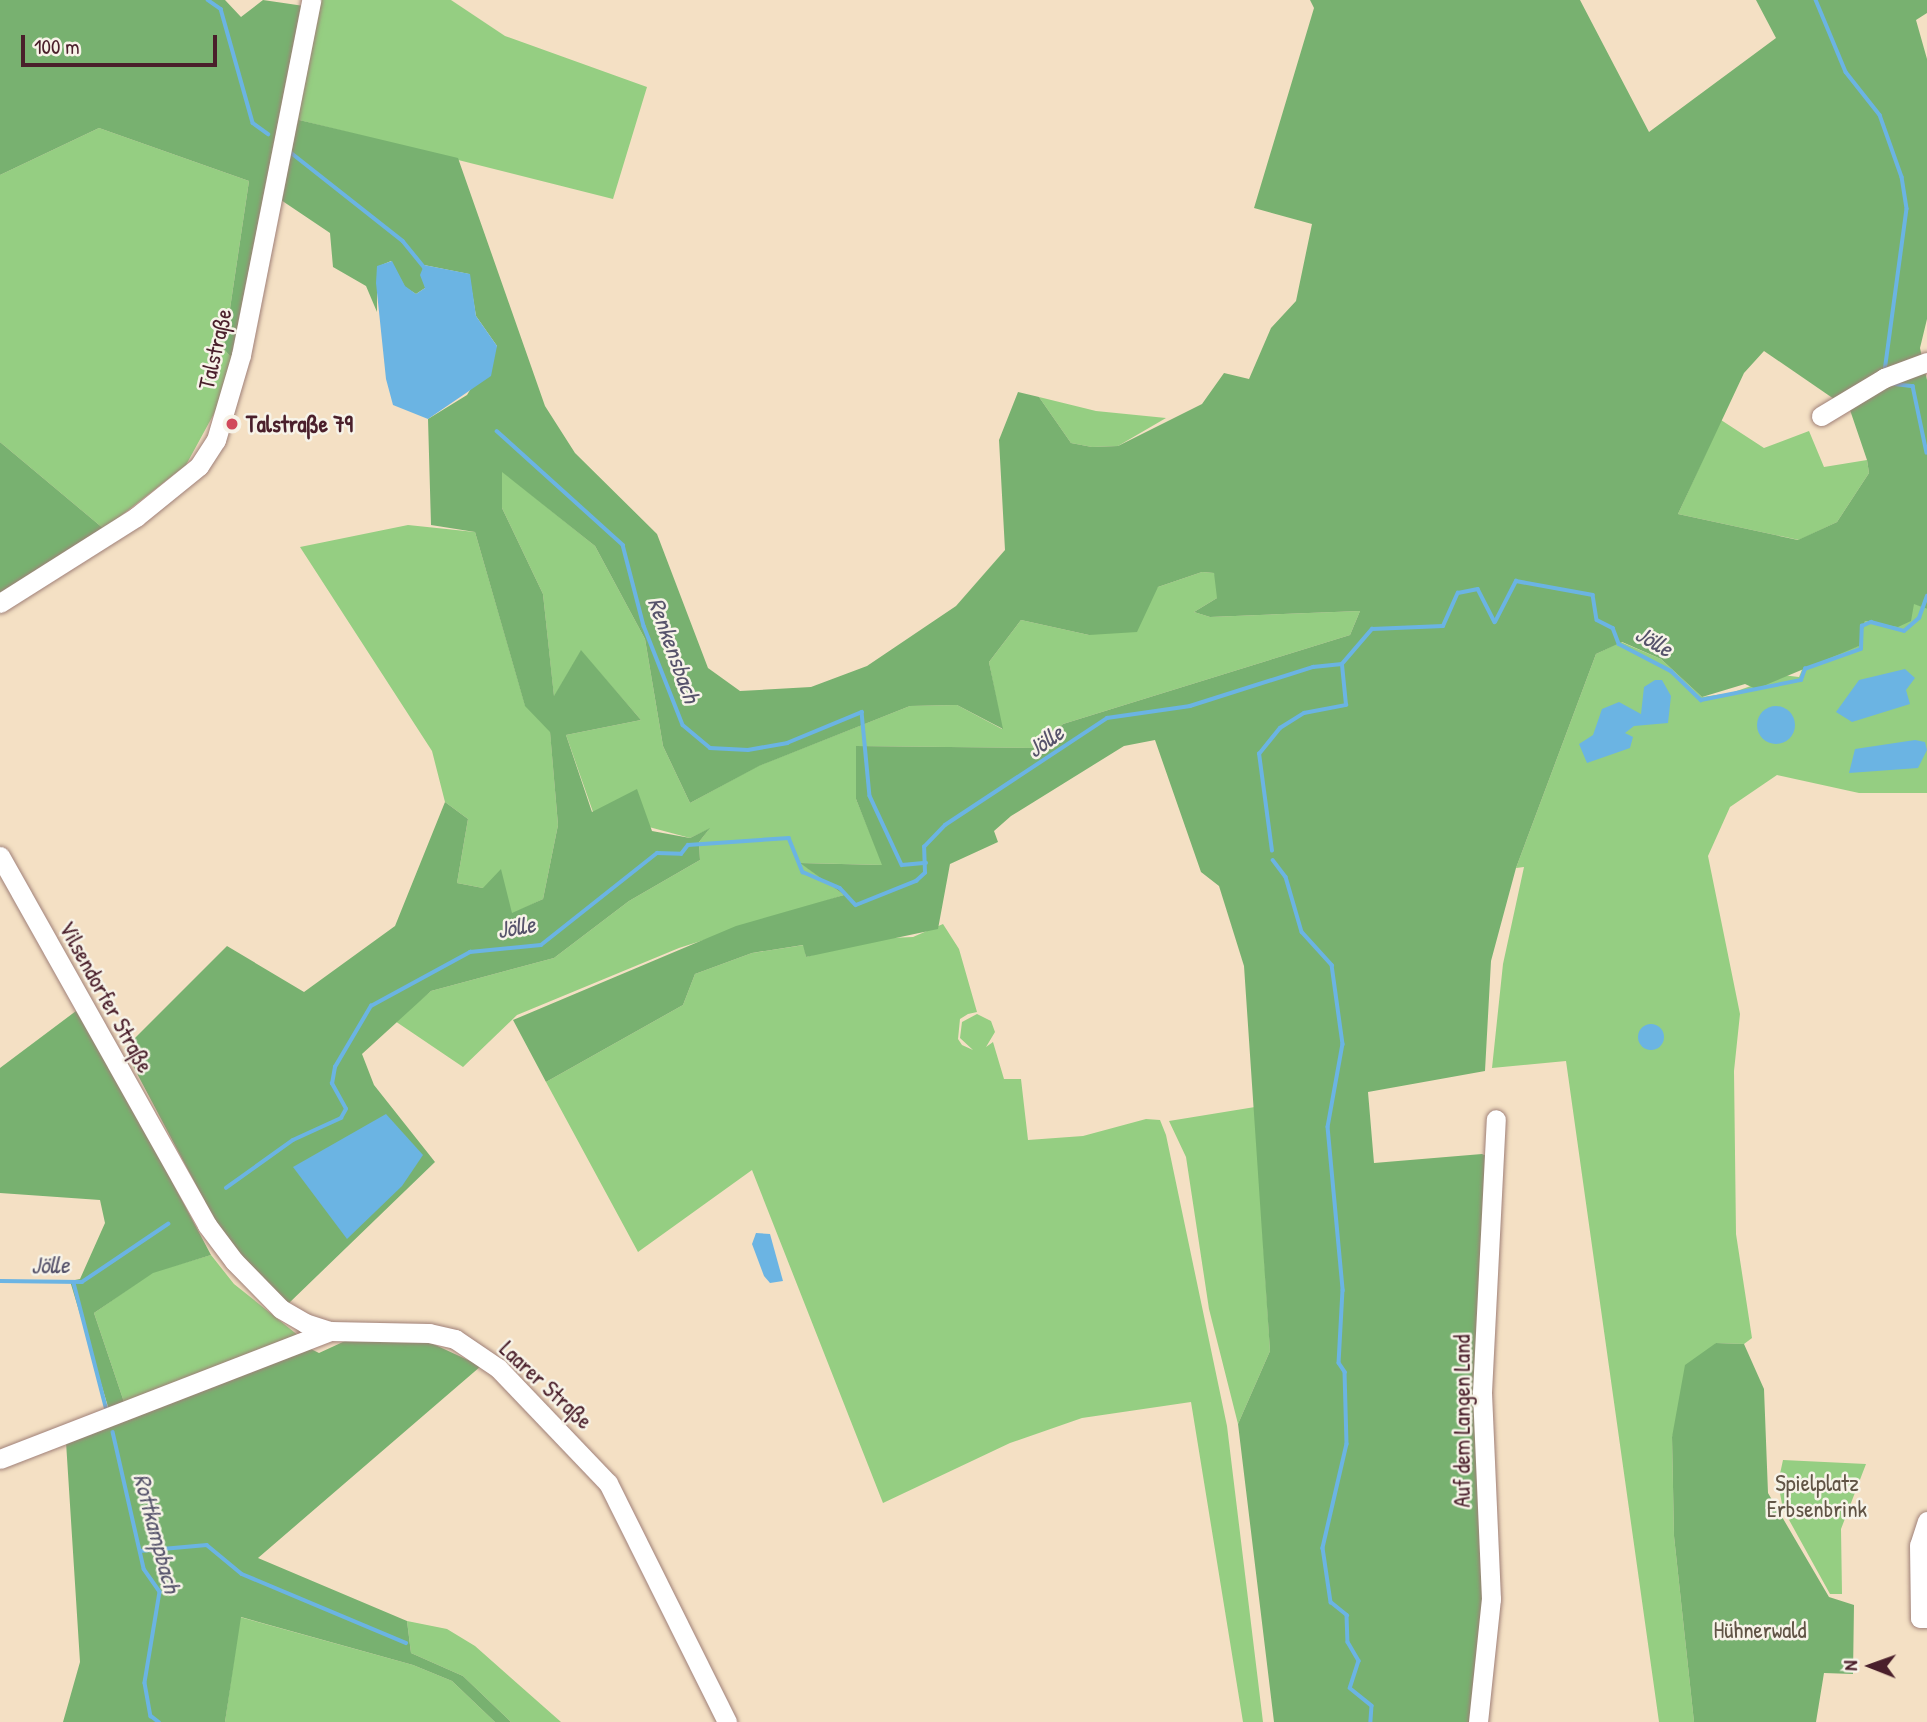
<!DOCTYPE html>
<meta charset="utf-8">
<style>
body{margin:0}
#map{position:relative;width:1927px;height:1722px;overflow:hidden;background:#f4e0c4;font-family:"Patrick Hand",sans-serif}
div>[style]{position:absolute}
.green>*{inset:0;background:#95ce82}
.forest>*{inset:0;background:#78b170}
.water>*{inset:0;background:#6bb4e3}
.round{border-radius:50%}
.stream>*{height:3.5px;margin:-1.75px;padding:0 1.75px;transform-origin:1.75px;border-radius:1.75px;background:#6bb4e3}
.roads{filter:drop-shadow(0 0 2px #9f8078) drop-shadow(0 0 2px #9f8078)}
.minor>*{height:19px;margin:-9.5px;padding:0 9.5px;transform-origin:9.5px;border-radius:9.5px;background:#fff}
.dots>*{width:19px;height:19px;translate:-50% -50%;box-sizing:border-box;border:4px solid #f7f3e8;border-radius:50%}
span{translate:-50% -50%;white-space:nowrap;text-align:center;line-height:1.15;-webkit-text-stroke:5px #f7f3e8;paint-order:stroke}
.street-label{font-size:23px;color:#4a1f2b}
.poi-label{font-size:23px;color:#4a1f2b;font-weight:700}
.left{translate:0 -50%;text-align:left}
.park-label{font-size:23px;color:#605445}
.water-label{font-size:24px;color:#56536b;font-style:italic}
.north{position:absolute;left:1836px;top:1631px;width:70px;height:70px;-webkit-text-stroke:5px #f7f3e8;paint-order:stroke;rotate:271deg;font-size:19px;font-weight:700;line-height:28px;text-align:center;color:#4a1f2b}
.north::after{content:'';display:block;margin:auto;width:24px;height:32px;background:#4a1f2b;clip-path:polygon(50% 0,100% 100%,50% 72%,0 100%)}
.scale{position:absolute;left:21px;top:35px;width:196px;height:32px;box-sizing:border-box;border:4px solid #4a1f2b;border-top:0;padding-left:9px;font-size:21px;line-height:24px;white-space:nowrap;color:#4a1f2b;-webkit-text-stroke:5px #f7f3e8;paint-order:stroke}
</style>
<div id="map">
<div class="green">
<div style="clip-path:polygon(319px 0,451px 0,505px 36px,647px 87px,613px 199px,295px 119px)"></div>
<div style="clip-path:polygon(99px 128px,249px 181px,224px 349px,234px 361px,222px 399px,186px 465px,104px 529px,0 442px,0 175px)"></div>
<div style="clip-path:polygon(1039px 397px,1096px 411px,1166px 418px,1118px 446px,1092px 447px,1071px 443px)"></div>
<div style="clip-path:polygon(1721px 420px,1764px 448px,1809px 431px,1824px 467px,1867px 460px,1869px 473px,1837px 522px,1799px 540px,1678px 514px)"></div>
<div style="clip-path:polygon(502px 471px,595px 546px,645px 639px,663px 746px,690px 803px,758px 766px,910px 706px,957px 705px,1002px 729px,989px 662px,1021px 620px,1089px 635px,1158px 587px,1202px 572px,1214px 573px,1219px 585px,1217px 598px,1194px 612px,1210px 617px,1360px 611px,1350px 635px,1063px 724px,1035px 748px,856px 746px,856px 799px,883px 865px,801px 863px,844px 895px,679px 948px,517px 1015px,463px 1067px,395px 1021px,431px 991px,554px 958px,629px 901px,700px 860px,699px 842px,709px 829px,690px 838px,593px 812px,566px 735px,641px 720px,581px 651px,554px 697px,543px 594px,502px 508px)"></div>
<div style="clip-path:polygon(408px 525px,475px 532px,525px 705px,550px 731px,558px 825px,543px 899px,512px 914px,483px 888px,457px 883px,468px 819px,445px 802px,432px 751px,300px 547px)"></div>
<div style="clip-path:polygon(1914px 603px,1927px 609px,1927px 793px,1859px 793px,1777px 775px,1730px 807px,1708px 856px,1740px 1014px,1734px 1071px,1736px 1234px,1752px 1338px,1744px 1344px,1716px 1343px,1672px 1437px,1674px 1536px,1694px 1722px,1659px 1722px,1566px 1061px,1492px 1068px,1503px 964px,1524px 867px,1516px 868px,1596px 654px,1621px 642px,1661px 659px,1702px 697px,1731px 693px,1782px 675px,1799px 677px,1803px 667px,1858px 646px,1865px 621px,1885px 625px)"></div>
<div style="clip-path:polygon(943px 924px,959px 949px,977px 1012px,968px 1014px,960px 1019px,958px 1039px,962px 1045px,973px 1050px,960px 1038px,962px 1022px,977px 1014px,991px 1021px,995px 1032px,986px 1047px,993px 1042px,1004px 1079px,1021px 1079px,1028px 1140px,1083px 1136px,1146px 1119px,1160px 1120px,1166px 1135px,1227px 1426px,1263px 1722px,1243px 1722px,1191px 1402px,1082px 1418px,1010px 1443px,883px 1503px,752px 1170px,638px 1252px,546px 1082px,683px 1005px,695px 974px,752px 953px,804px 945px,806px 957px,867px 939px,913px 937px)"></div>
<div style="clip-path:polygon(1255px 1107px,1270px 1351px,1238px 1424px,1209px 1309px,1186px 1157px,1169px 1121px)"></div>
<div style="clip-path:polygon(211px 1255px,234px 1284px,299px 1336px,125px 1405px,94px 1313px,153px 1272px)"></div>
<div style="clip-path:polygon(1783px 1460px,1866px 1464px,1841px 1529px,1842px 1594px,1830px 1594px,1783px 1509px,1778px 1483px)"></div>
<div style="clip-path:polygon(240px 1617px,413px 1665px,452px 1681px,495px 1722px,225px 1722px)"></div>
<div style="clip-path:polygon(407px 1621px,447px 1629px,475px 1646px,561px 1722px,511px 1722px,463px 1676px,411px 1653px)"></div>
</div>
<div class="forest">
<div style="clip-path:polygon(0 0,225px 0,241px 17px,263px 0,304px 6px,234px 361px,224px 349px,249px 181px,99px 128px,0 175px)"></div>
<div style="clip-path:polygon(evenodd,1310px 0,1580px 0,1649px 132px,1776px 38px,1756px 0,1927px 0,1927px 13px,1916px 20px,1927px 59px,1927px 319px,1920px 348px,1927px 380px,1927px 609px,1914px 604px,1911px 621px,1898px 627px,1865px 621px,1859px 646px,1756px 689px,1745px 684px,1702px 697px,1661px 659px,1622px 642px,1596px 654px,1516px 868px,1491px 961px,1485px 1071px,1368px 1092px,1374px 1163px,1482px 1154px,1493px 1159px,1488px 1562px,1475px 1722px,1274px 1722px,1238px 1424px,1270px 1351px,1244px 966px,1219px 886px,1201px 872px,1155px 740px,1124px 746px,1011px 816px,994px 831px,998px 842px,950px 864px,938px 929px,806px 957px,803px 945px,752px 953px,695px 974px,683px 1005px,546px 1082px,513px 1020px,736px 926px,844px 895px,800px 863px,882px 865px,856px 799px,856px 746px,1035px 748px,1063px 724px,1350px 635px,1360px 611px,1210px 617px,1194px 612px,1217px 598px,1214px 573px,1202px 572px,1158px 587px,1137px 632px,1089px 635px,1021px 620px,989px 662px,1003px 729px,957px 705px,910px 706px,759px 766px,690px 803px,663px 746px,645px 639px,595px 546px,502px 472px,502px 508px,543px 594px,554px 696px,581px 650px,641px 720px,566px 735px,592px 812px,637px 789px,652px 831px,690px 838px,710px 828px,699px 842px,700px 860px,629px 901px,554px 958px,431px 991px,362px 1054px,374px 1085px,435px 1162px,288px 1304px,223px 1236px,124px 1049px,227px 946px,304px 992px,395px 926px,445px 802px,468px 819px,457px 883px,483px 888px,501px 869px,512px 913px,543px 899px,558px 825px,550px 732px,525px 706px,475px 532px,431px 525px,428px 419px,467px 395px,497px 346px,476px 316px,469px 274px,424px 265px,425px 288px,416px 294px,405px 287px,391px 261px,377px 267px,377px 312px,366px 286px,333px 267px,330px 233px,278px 198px,295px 119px,458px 158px,545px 406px,575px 453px,657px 534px,708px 668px,740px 691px,811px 687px,867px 666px,956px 606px,1005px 550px,999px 440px,1018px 392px,1039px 397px,1071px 443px,1092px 447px,1118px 446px,1202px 404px,1224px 373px,1249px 379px,1271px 328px,1296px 301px,1312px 224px,1254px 208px,1314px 8px,1310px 0,1764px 351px,1850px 410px,1867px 460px,1869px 473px,1837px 522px,1798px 540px,1678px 514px,1744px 373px,1764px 351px)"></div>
<div style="clip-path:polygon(0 442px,104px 529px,0 595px)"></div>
<div style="clip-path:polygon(80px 1008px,211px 1255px,153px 1273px,94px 1313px,125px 1405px,109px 1410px,70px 1281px,80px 1279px,105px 1223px,100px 1200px,0 1193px,0 1068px)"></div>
<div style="clip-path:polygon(345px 1341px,431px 1343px,481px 1366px,258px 1558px,407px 1621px,411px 1653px,463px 1676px,511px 1722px,495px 1722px,452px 1681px,413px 1665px,241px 1617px,225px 1722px,63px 1722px,80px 1662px,66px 1442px,301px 1344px,319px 1353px)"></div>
<div style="clip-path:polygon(1716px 1343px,1744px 1344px,1764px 1389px,1768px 1493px,1829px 1597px,1854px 1605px,1853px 1674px,1824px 1673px,1816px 1722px,1694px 1722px,1674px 1536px,1672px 1437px,1685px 1365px)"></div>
</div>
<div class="water">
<div style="clip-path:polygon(392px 261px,405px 286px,416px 294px,425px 288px,420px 275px,424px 265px,470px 274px,476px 316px,497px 346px,491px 376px,428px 419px,393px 405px,386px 379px,376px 283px,377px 266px)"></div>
<div style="clip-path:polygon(1905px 669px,1915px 678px,1906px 690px,1910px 704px,1852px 722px,1836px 712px,1859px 680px)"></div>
<div style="clip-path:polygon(1655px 680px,1662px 680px,1671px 696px,1668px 723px,1634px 726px,1625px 733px,1633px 737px,1630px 748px,1587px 763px,1579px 744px,1593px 735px,1602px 709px,1619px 702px,1641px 714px,1644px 687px)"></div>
<div class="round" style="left:1757px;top:706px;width:38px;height:38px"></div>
<div style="clip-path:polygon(1915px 740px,1925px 742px,1927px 750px,1918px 768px,1849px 773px,1855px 749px)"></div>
<div class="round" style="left:1638px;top:1024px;width:26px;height:26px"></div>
<div style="clip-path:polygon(386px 1114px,423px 1155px,402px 1186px,347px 1239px,293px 1167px)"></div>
<div style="clip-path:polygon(756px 1233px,770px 1234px,783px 1281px,770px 1283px,764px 1276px,752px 1244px)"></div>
</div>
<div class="stream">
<div style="left:208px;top:0;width:16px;rotate:35deg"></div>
<div style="left:221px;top:9px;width:118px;rotate:74.3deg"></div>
<div style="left:253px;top:123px;width:19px;rotate:36deg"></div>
<div style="left:1816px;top:0;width:78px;rotate:67.4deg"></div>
<div style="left:1846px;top:72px;width:55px;rotate:51.7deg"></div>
<div style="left:1880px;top:115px;width:66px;rotate:70.5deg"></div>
<div style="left:1902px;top:177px;width:32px;rotate:81deg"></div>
<div style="left:1907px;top:209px;width:163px;rotate:97.7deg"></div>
<div style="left:289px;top:151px;width:145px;rotate:38.3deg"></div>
<div style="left:403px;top:241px;width:35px;rotate:51deg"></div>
<div style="left:1887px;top:383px;width:26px;rotate:7deg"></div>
<div style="left:1913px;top:386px;width:68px;rotate:78.2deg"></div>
<div style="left:497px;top:431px;width:170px;rotate:42.1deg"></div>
<div style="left:623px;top:545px;width:84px;rotate:75.5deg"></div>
<div style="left:644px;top:626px;width:106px;rotate:68.5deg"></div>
<div style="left:683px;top:725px;width:35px;rotate:40deg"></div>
<div style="left:710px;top:748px;width:38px;rotate:3deg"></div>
<div style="left:748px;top:750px;width:40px;rotate:-10deg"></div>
<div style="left:787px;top:743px;width:81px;rotate:-22.5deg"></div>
<div style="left:862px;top:712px;width:84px;rotate:84.6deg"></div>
<div style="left:870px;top:796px;width:76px;rotate:65.1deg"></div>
<div style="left:902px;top:865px;width:24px;rotate:-5deg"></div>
<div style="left:1272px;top:851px;width:98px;rotate:-97.6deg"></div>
<div style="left:1259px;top:754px;width:33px;rotate:-51deg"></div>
<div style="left:1280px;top:728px;width:28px;rotate:-32deg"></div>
<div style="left:1304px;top:713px;width:43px;rotate:-10.8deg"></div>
<div style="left:1346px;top:705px;width:40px;rotate:-95.7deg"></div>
<div style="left:1273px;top:860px;width:21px;rotate:53deg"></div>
<div style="left:1286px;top:877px;width:57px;rotate:73.8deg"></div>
<div style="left:1302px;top:932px;width:45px;rotate:47.7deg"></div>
<div style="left:1332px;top:965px;width:80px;rotate:82.1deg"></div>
<div style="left:1343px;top:1044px;width:84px;rotate:100.2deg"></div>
<div style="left:1328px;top:1127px;width:164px;rotate:84.7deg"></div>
<div style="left:1343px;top:1290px;width:73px;rotate:93.1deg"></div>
<div style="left:1339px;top:1363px;width:11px;rotate:56deg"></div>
<div style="left:1345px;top:1372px;width:72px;rotate:88.4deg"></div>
<div style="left:1347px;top:1444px;width:107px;rotate:103deg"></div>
<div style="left:1323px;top:1548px;width:55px;rotate:81.6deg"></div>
<div style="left:1331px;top:1602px;width:21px;rotate:39deg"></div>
<div style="left:1347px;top:1615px;width:27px;rotate:88deg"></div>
<div style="left:1348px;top:1642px;width:22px;rotate:60deg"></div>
<div style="left:1359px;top:1661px;width:28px;rotate:108deg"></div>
<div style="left:1350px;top:1688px;width:28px;rotate:39deg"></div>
<div style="left:1372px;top:1706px;width:16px;rotate:94deg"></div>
<div style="left:226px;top:1188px;width:82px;rotate:-35.6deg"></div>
<div style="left:293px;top:1140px;width:53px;rotate:-24.6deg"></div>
<div style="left:341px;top:1118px;width:10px;rotate:-61deg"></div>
<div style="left:346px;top:1109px;width:29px;rotate:-119deg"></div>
<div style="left:332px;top:1084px;width:17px;rotate:-80deg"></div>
<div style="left:335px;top:1067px;width:71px;rotate:-59.5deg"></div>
<div style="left:371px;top:1006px;width:113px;rotate:-28.6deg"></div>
<div style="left:470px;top:952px;width:71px;rotate:-5.6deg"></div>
<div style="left:541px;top:945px;width:148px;rotate:-38.4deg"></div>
<div style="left:657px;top:853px;width:24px;rotate:2deg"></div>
<div style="left:681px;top:854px;width:11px;rotate:-52deg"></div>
<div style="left:688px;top:845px;width:101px;rotate:-4deg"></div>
<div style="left:789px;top:838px;width:37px;rotate:68deg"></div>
<div style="left:803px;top:872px;width:40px;rotate:23.4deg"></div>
<div style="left:840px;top:888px;width:23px;rotate:47deg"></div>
<div style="left:856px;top:905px;width:65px;rotate:-21.8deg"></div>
<div style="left:916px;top:881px;width:12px;rotate:-42deg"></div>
<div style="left:925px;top:873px;width:26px;rotate:-92deg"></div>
<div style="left:924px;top:847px;width:30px;rotate:-46deg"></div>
<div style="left:945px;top:825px;width:194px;rotate:-33.4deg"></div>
<div style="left:1107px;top:718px;width:84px;rotate:-8.2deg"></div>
<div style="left:1190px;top:706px;width:129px;rotate:-17.6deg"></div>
<div style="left:1313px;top:667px;width:29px;rotate:-6deg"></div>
<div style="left:1342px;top:664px;width:46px;rotate:-49.4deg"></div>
<div style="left:1372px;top:629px;width:71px;rotate:-2.4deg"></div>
<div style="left:1443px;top:626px;width:36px;rotate:-66deg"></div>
<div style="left:1458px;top:593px;width:20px;rotate:-11deg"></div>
<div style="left:1478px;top:589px;width:37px;rotate:63deg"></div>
<div style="left:1495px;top:622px;width:46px;rotate:-62.9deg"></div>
<div style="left:1516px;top:581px;width:78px;rotate:10.3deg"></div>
<div style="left:1593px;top:595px;width:25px;rotate:81deg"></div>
<div style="left:1597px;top:620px;width:18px;rotate:27deg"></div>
<div style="left:1613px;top:628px;width:17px;rotate:69deg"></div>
<div style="left:1619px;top:644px;width:59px;rotate:27.4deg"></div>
<div style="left:1671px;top:671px;width:42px;rotate:44deg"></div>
<div style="left:1701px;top:700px;width:102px;rotate:-11.3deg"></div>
<div style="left:1801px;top:680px;width:12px;rotate:-70deg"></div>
<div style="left:1805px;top:669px;width:59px;rotate:-19.7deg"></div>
<div style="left:1861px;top:649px;width:23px;rotate:-88deg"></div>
<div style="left:1862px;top:626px;width:10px;rotate:-24deg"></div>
<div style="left:1871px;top:622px;width:34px;rotate:15deg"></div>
<div style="left:1904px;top:631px;width:20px;rotate:-41deg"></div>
<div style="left:1919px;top:618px;width:23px;rotate:-70deg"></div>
<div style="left:0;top:1281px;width:82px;rotate:0.7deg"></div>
<div style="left:82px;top:1282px;width:104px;rotate:-34deg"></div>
<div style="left:74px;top:1283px;width:128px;rotate:75.5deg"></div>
<div style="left:113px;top:1432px;width:140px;rotate:77.2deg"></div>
<div style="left:144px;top:1569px;width:28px;rotate:55deg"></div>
<div style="left:160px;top:1592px;width:92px;rotate:99.4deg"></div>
<div style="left:145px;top:1683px;width:34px;rotate:80deg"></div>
<div style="left:151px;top:1716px;width:10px;rotate:37deg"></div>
<div style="left:140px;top:1551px;width:67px;rotate:-5.1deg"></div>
<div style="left:207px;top:1545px;width:45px;rotate:39.6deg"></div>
<div style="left:242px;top:1574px;width:178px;rotate:22.8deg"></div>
</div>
<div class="roads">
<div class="minor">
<div style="left:1821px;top:416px;width:74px;rotate:-31.1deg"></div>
<div style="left:1884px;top:378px;width:46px;rotate:-20.4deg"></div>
<div style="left:0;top:603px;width:161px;rotate:-32.3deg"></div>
<div style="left:136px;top:517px;width:81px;rotate:-39deg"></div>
<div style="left:199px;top:466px;width:31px;rotate:-57deg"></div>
<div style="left:216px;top:440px;width:89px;rotate:-73.6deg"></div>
<div style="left:241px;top:355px;width:362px;rotate:-78.8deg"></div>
<div style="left:0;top:856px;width:423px;rotate:60.7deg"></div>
<div style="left:207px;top:1225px;width:45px;rotate:53.1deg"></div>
<div style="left:234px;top:1261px;width:67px;rotate:45.6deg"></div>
<div style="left:281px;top:1309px;width:28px;rotate:30deg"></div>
<div style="left:305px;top:1323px;width:26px;rotate:18deg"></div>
<div style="left:330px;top:1331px;width:99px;rotate:1.2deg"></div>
<div style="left:429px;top:1333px;width:27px;rotate:13deg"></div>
<div style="left:455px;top:1339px;width:52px;rotate:34deg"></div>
<div style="left:498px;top:1368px;width:159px;rotate:46.3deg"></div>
<div style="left:608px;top:1483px;width:267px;rotate:63.5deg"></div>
<div style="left:0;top:1459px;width:354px;rotate:-21.2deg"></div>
<div style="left:1927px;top:1521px;width:25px;rotate:108deg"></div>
<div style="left:1919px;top:1545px;width:73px;rotate:89.2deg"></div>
<div style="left:1920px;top:1618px;width:7px"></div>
<div style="left:1478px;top:1722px;width:124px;rotate:-84deg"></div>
<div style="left:1491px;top:1599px;width:207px;rotate:-92.5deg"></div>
<div style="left:1482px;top:1392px;width:273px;rotate:-87.1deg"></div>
</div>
</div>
<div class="dots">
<div style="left:232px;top:424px;background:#d1495b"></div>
</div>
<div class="street-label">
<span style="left:215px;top:349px;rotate:-77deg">Talstraße</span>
<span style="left:106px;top:997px;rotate:61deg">Vilsendorfer Straße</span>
<span style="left:546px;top:1385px;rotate:43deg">Laarer Straße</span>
<span style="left:1462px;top:1421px;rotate:-90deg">Auf dem Langen Land</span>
</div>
<div class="poi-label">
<span class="left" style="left:246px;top:424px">Talstraße 79</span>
</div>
<div class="park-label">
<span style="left:1817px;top:1496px">Spielplatz<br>Erbsenbrink</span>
<span style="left:1760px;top:1630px">Hühnerwald</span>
</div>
<div class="water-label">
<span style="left:1654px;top:641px;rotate:30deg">Jölle</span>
<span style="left:674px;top:650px;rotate:70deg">Renkensbach</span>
<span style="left:1045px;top:741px;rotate:-35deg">Jölle</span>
<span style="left:516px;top:927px;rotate:-10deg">Jölle</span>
<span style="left:50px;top:1265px;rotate:-1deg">Jölle</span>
<span style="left:157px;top:1533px;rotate:75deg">Rottkampbach</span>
</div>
<div class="north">N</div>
<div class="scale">100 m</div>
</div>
